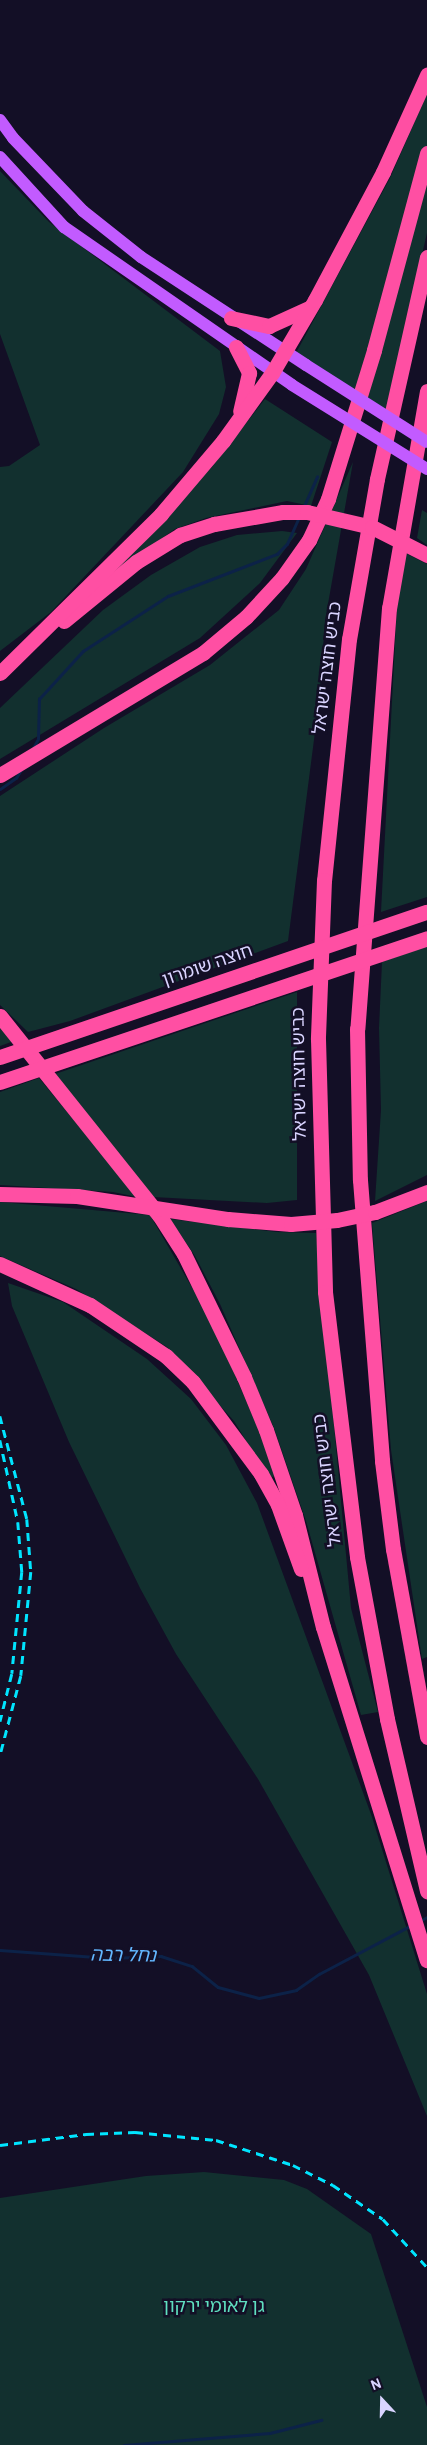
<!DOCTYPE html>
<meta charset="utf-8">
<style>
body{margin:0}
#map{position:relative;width:427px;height:2445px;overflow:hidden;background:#130f26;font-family:Overpass,"Noto Sans Hebrew",sans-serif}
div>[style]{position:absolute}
.green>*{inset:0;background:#12302f}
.stream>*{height:2.5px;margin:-1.25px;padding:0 1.25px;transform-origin:1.25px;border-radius:1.25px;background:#0c2248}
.primary>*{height:12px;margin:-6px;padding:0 6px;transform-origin:6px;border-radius:6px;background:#c25bff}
.motorway>*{height:15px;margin:-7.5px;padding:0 7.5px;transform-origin:7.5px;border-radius:7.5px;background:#ff4fa3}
.rail>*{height:2.5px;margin-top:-1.25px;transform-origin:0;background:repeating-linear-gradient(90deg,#00e5ff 0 8px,transparent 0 14px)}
.primary-bridge>*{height:12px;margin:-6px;padding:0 6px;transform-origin:6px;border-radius:6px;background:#c25bff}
.motorway-bridge>*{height:15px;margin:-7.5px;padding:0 7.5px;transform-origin:7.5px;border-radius:7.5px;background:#ff4fa3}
span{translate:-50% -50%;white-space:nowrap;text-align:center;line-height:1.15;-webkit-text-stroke:5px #130f26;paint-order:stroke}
.street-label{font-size:18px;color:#d9d4ff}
.park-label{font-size:18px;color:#5fe0c0}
.water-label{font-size:19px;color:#62b6ff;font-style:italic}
.north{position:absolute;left:357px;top:2375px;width:50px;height:50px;-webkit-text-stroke:4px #130f26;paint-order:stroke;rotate:339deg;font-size:14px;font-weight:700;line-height:20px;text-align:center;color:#d9d4ff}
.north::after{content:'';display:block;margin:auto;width:18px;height:22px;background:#d9d4ff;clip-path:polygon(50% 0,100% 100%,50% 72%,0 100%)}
</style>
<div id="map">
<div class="green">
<div style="clip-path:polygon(427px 94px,427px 233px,386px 410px,296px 353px,390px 178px)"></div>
<div style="clip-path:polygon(0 171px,49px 222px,220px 351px,226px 387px,219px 414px,183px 472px,51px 612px,0 651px,0 467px,9px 466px,40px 445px,0 334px)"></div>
<div style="clip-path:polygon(265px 399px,332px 442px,311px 506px,287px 501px,206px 518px,175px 529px,94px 586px,212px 467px)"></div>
<div style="clip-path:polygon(353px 462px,325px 621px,319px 701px,288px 941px,70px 1021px,28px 1032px,0 1005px,0 796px,104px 728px,210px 665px,279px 610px,306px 569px)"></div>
<div style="clip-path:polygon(422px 510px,427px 513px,427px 545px,417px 538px)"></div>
<div style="clip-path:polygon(282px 531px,297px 533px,260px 583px,200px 638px,0 759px,0 708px,103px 610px,151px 575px,200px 547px,237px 535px)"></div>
<div style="clip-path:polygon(405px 553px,427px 564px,427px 897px,381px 912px,397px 605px)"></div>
<div style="clip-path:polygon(427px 946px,427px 1175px,375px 1201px,381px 1110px,379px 1028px,382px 962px)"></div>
<div style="clip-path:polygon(297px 992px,297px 1200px,267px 1203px,153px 1197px,55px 1074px)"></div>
<div style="clip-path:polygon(0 1026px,14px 1041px,0 1046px)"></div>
<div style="clip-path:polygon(39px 1078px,137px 1197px,113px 1192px,0 1185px,0 1092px)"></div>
<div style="clip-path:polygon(427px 1201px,427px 1657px,422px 1659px,391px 1450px,372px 1223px)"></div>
<div style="clip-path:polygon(0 1202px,150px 1215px,213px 1324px,278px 1475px,269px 1478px,234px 1421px,167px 1347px,76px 1289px,0 1256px)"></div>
<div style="clip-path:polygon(170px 1219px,277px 1232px,316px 1233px,351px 1608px,378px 1712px,361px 1715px,306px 1521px,274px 1428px,220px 1304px,195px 1256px)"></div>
<div style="clip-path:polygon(8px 1283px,63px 1302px,147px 1359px,191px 1399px,226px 1445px,257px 1503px,372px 1817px,427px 1994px,427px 2116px,369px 1975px,258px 1779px,176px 1654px,140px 1588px,69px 1442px,12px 1306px)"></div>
<div style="clip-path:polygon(204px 2172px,284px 2180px,307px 2189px,371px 2234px,427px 2407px,427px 2445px,0 2445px,0 2198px,146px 2176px)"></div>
</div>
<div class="stream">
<div style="left:304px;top:506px;width:32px;rotate:-66deg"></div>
<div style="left:33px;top:748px;width:10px;rotate:-61deg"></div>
<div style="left:38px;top:739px;width:40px;rotate:-88.6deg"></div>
<div style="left:39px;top:699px;width:65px;rotate:-47.5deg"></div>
<div style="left:83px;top:651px;width:101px;rotate:-32.9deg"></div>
<div style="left:168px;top:596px;width:117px;rotate:-21.1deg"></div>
<div style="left:277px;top:554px;width:14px;rotate:-45deg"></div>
<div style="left:287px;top:544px;width:30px;rotate:-66deg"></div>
<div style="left:0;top:789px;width:19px;rotate:-35deg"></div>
<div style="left:16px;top:778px;width:9px;rotate:-58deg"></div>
<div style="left:420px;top:1921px;width:8px;rotate:-30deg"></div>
<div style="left:0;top:1950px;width:109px;rotate:4.2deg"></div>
<div style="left:109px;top:1958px;width:52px;rotate:-2.2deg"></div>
<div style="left:161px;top:1956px;width:33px;rotate:18deg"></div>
<div style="left:192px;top:1966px;width:33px;rotate:39deg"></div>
<div style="left:218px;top:1987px;width:42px;rotate:15deg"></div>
<div style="left:259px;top:1998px;width:38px;rotate:-12deg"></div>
<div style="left:296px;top:1990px;width:28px;rotate:-35deg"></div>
<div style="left:319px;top:1974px;width:103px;rotate:-27.8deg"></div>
<div style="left:124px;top:2445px;width:146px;rotate:-4.7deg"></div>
<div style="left:270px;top:2433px;width:53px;rotate:-14.3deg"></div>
</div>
<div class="primary">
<div style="left:0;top:120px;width:22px;rotate:54deg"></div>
<div style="left:13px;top:138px;width:101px;rotate:46.2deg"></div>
<div style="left:83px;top:211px;width:74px;rotate:38.4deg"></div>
<div style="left:141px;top:257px;width:197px;rotate:33.2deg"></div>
<div style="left:0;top:157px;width:95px;rotate:47.6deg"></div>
<div style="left:64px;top:227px;width:277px;rotate:34.7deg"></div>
</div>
<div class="motorway">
<div style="left:427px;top:257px;width:228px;rotate:102.7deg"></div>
<div style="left:377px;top:479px;width:162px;rotate:99.9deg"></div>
<div style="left:349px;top:639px;width:242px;rotate:95.9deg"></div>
<div style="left:324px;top:880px;width:159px;rotate:92.2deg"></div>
<div style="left:318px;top:1039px;width:253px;rotate:88.4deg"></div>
<div style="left:325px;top:1292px;width:267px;rotate:83.1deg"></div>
<div style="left:357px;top:1557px;width:165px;rotate:79.5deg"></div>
<div style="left:387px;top:1719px;width:177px;rotate:76.9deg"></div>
<div style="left:231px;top:318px;width:39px;rotate:12deg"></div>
<div style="left:269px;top:326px;width:44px;rotate:-24.2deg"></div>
<div style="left:236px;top:347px;width:29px;rotate:63deg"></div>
<div style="left:249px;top:373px;width:39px;rotate:103deg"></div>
<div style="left:427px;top:391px;width:220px;rotate:99.9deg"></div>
<div style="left:389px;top:608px;width:422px;rotate:94.3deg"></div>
<div style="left:357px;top:1029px;width:151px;rotate:88.9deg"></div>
<div style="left:360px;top:1180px;width:282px;rotate:85.5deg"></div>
<div style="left:382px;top:1461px;width:89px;rotate:82.9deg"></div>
<div style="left:393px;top:1549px;width:191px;rotate:79.7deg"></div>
<div style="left:64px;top:621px;width:93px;rotate:-39.3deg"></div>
<div style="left:136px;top:562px;width:52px;rotate:-31.5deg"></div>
<div style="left:180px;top:535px;width:36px;rotate:-18deg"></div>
<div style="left:214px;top:524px;width:70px;rotate:-9.9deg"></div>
<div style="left:0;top:673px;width:226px;rotate:-44.6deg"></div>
<div style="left:161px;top:514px;width:96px;rotate:-49.7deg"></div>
<div style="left:223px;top:441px;width:84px;rotate:-54.2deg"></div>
<div style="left:272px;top:373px;width:85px;rotate:-59.5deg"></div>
<div style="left:315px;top:300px;width:145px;rotate:-62deg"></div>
<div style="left:383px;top:172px;width:107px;rotate:-65.6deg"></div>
<div style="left:0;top:775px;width:237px;rotate:-31deg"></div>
<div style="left:203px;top:653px;width:56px;rotate:-39.9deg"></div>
<div style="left:246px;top:617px;width:53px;rotate:-47.3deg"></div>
<div style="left:282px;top:578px;width:47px;rotate:-54.6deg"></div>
<div style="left:309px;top:540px;width:45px;rotate:-65.1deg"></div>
<div style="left:328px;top:499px;width:156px;rotate:-72.8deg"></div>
<div style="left:374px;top:350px;width:204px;rotate:-74.9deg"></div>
<div style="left:0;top:1016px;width:255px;rotate:51.4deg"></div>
<div style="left:159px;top:1215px;width:46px;rotate:57.3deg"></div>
<div style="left:184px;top:1254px;width:137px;rotate:64deg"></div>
<div style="left:244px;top:1377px;width:57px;rotate:67.5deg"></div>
<div style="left:266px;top:1430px;width:90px;rotate:71.2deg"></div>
<div style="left:295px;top:1515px;width:115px;rotate:76deg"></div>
<div style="left:323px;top:1627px;width:349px;rotate:72.7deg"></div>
<div style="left:0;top:1194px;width:77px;rotate:1.5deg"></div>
<div style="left:0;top:1264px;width:99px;rotate:24.5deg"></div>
<div style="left:90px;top:1305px;width:92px;rotate:33.9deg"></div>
<div style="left:166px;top:1356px;width:37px;rotate:44deg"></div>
<div style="left:193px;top:1382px;width:114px;rotate:53.5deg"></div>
<div style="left:261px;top:1474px;width:35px;rotate:61deg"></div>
<div style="left:278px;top:1505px;width:68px;rotate:70.2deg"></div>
</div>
<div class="rail">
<div style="left:0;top:1416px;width:106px;rotate:75.3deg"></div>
<div style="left:27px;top:1519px;width:53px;rotate:85.7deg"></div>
<div style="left:31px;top:1572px;width:104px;rotate:95.5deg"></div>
<div style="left:21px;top:1676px;width:83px;rotate:104.7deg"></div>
<div style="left:0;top:1440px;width:84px;rotate:77.6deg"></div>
<div style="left:18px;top:1522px;width:50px;rotate:85.4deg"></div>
<div style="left:22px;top:1572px;width:102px;rotate:95.6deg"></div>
<div style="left:12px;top:1674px;width:49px;rotate:104deg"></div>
<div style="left:0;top:2145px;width:87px;rotate:-7.3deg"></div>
<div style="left:86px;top:2134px;width:49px;rotate:-2.3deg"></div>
<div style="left:135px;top:2132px;width:81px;rotate:5.6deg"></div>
<div style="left:216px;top:2140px;width:81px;rotate:18deg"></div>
<div style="left:293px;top:2165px;width:45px;rotate:26.6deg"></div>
<div style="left:333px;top:2185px;width:60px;rotate:34.2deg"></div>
<div style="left:383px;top:2219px;width:65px;rotate:47.5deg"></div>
</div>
<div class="primary-bridge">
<div style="left:306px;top:365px;width:143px;rotate:32.5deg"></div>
<div style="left:292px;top:385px;width:159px;rotate:31.9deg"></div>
</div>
<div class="motorway-bridge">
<div style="left:283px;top:512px;width:24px"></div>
<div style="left:307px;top:512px;width:67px;rotate:13deg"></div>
<div style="left:372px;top:527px;width:62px;rotate:27deg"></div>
<div style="left:0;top:1057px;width:451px;rotate:-18.8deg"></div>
<div style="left:0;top:1082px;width:451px;rotate:-18.6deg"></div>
<div style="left:77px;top:1196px;width:153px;rotate:8.7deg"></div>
<div style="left:228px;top:1219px;width:63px;rotate:4.5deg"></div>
<div style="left:291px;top:1224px;width:46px;rotate:-5deg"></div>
<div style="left:337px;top:1220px;width:39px;rotate:-12deg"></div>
<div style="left:375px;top:1212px;width:56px;rotate:-21deg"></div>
</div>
<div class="street-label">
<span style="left:329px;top:668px;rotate:-83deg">כביש חוצה ישראל</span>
<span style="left:208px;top:967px;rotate:-19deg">חוצה שומרון</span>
<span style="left:301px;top:1074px;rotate:-91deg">כביש חוצה ישראל</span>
<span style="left:329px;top:1480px;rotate:-97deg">כביש חוצה ישראל</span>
</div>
<div class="park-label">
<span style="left:214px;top:2308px">גן לאומי ירקון</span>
</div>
<div class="water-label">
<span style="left:123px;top:1957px;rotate:1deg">נחל רבה</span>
</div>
<div class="north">N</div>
</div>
